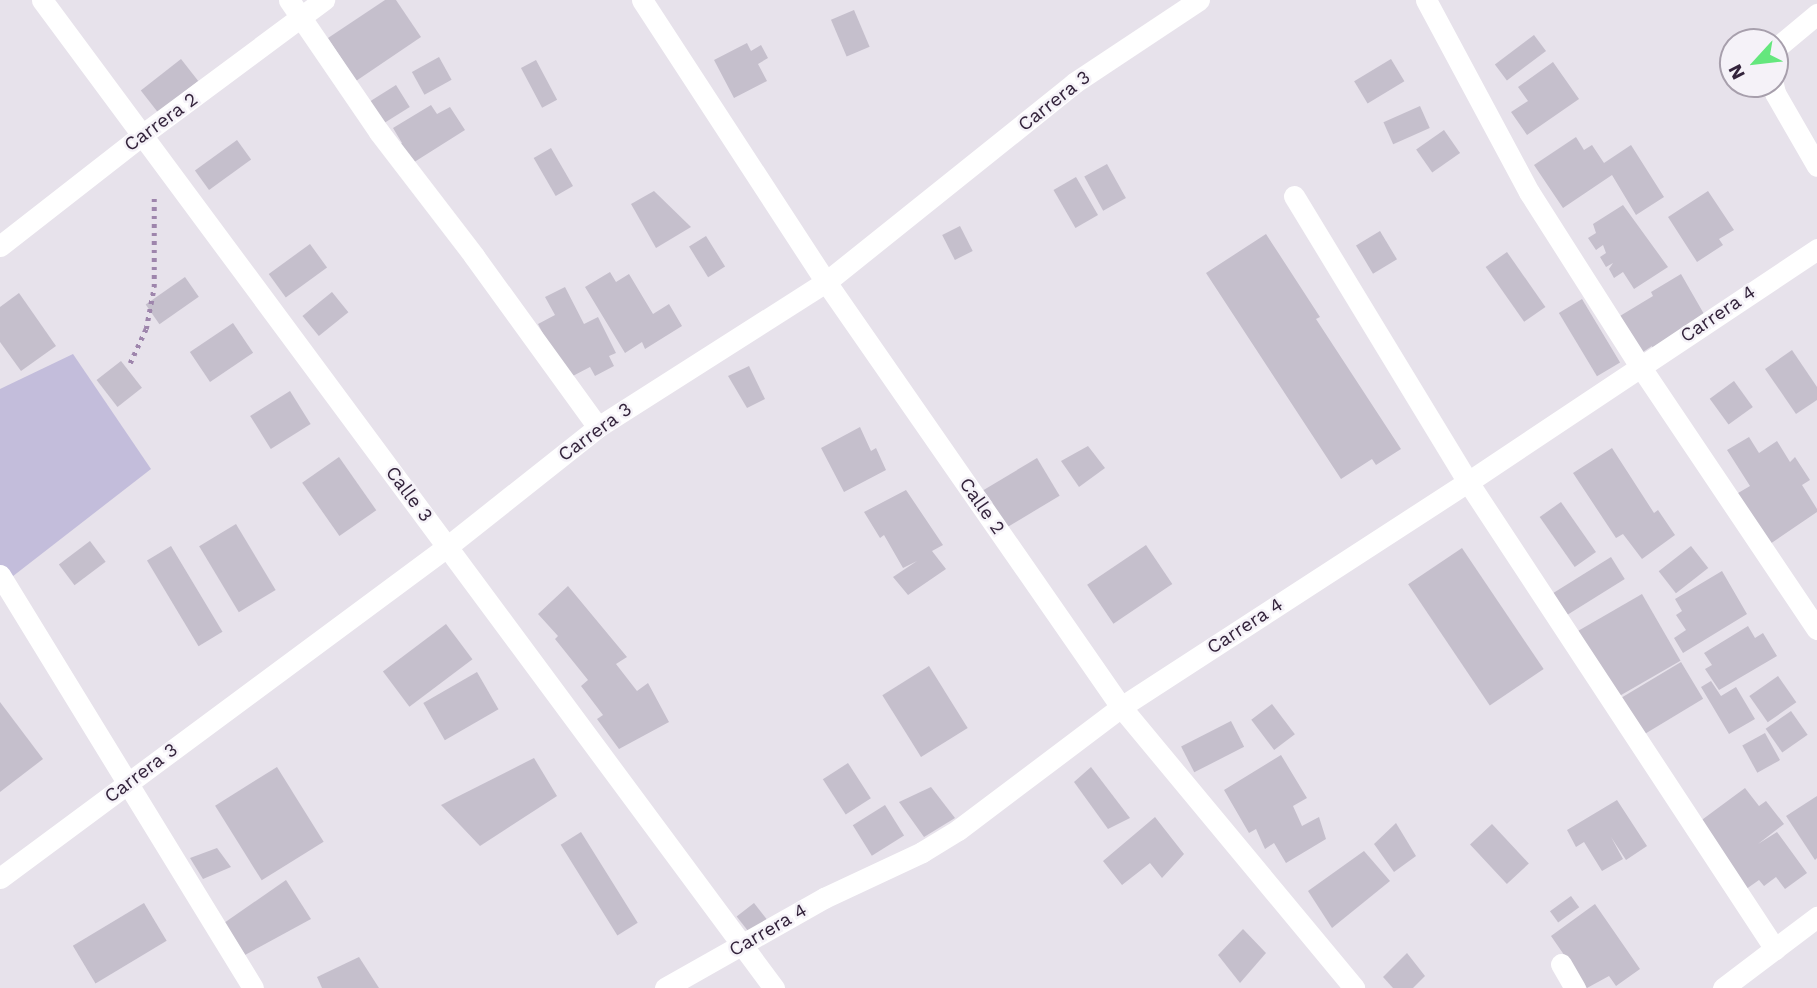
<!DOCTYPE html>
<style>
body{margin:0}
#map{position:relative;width:1817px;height:988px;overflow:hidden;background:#e7e2eb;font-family:"Work Sans",sans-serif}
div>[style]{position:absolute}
.green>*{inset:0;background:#c3bddb}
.building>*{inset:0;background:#c5bfcc;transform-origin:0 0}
.path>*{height:4.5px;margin-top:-2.25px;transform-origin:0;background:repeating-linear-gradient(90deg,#9e85ac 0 3.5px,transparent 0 8.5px)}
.minor>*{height:21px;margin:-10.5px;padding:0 10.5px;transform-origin:10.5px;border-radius:10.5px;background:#fff}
span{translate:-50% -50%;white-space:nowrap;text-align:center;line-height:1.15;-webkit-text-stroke:5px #f5f2f8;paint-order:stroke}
.street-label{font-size:19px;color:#33233b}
.north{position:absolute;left:1719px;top:28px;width:70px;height:70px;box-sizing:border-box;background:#f5f2f8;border:2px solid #a79fac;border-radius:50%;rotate:243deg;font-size:19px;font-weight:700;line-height:28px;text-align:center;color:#33233b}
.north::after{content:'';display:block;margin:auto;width:24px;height:32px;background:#64e77d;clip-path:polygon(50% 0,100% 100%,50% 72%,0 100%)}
</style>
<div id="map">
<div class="green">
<div style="clip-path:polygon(73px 354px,151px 469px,8px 580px,0 569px,0 389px)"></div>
</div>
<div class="building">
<div style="clip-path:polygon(385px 0,396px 0,421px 37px,356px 81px,328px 38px)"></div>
<div style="left:854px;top:10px;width:40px;height:25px;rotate:67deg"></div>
<div style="left:1534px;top:35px;width:20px;height:49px;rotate:53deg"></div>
<div style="clip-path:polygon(747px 43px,751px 51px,761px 45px,768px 58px,758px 64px,767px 81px,734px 98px,714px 60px)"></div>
<div style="left:439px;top:57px;width:26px;height:31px;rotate:61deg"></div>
<div style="left:181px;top:59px;width:28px;height:51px;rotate:52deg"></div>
<div style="left:1391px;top:59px;width:26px;height:43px;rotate:59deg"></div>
<div style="left:536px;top:60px;width:45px;height:17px;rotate:62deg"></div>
<div style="clip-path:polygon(1553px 62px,1579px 99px,1527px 135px,1511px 112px,1528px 101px,1518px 87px)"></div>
<div style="left:396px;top:85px;width:26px;height:31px;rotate:58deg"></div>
<div style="clip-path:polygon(431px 105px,437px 114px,450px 107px,465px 130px,408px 166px,396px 147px,402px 143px,393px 128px)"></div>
<div style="left:1420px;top:106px;width:24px;height:40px;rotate:66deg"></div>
<div style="left:1444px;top:130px;width:28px;height:34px;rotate:55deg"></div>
<div style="clip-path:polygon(1576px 137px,1584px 150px,1592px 145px,1604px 163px,1631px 145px,1664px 197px,1636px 215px,1612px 175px,1563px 208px,1534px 165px)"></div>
<div style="left:237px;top:140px;width:24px;height:52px;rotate:54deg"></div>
<div style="left:551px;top:148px;width:44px;height:20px;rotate:60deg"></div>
<div style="left:1107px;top:164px;width:39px;height:26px;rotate:61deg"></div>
<div style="left:1076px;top:177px;width:44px;height:26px;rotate:60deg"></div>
<div style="clip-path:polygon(654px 191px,691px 227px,656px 248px,631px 204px)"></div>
<div style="clip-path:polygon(1708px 191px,1734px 230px,1719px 239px,1723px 245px,1697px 262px,1668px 217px)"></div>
<div style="clip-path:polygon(1623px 205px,1668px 267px,1634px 289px,1623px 272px,1614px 278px,1609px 269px,1613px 263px,1606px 267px,1600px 257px,1606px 253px,1603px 245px,1596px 250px,1588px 238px,1596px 233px,1593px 224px)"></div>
<div style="left:960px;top:226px;width:28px;height:20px;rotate:63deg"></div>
<div style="left:1380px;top:231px;width:33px;height:28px;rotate:59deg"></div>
<div style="clip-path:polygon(1266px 234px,1320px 317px,1316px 319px,1401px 449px,1376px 465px,1372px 459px,1341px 479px,1206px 273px)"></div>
<div style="left:706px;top:236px;width:36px;height:20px;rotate:58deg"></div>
<div style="left:310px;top:244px;width:29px;height:51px;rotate:54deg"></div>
<div style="left:1507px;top:252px;width:67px;height:26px;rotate:55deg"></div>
<div style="clip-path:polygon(610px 272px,616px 282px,629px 274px,653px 314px,669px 304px,682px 326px,645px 349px,642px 342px,625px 353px,585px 287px)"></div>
<div style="clip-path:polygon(1681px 274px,1704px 314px,1653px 349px,1652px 346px,1637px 356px,1615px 319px,1653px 296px,1651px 292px)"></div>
<div style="left:185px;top:277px;width:24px;height:48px;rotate:55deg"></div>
<div style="clip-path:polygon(565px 287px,584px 324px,598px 317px,616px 353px,609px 356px,614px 366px,595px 376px,590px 367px,569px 378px,563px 373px,538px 324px,555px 315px,545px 297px)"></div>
<div style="left:332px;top:292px;width:26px;height:38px;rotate:51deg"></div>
<div style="clip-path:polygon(19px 293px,56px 346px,21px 371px,0 342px,0 307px)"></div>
<div style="left:1582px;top:299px;width:74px;height:27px;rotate:59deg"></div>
<div style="left:233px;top:323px;width:36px;height:52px;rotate:56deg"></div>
<div style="clip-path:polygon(1792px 350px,1817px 387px,1817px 400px,1796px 414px,1765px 369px)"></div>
<div style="left:121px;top:361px;width:34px;height:31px;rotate:52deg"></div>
<div style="clip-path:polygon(749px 366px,765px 399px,747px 408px,728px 376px)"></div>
<div style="left:1734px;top:381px;width:32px;height:30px;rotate:54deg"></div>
<div style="left:290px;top:391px;width:39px;height:47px;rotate:58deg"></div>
<div style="clip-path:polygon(860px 427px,871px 451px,876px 448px,886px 470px,844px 492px,821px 448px)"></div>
<div style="clip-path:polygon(1749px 437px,1759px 453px,1777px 441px,1790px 462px,1795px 457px,1810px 480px,1802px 485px,1817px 509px,1817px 512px,1764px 548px,1733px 496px,1750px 486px,1727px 450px)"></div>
<div style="clip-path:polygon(1088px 446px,1105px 468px,1079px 487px,1061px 461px)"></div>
<div style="clip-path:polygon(1612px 448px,1654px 513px,1658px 510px,1675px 535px,1642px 559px,1623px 534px,1616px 538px,1573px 473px)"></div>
<div style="left:339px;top:457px;width:65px;height:45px;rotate:55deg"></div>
<div style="left:1037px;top:458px;width:44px;height:70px;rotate:59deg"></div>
<div style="clip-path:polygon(906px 490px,943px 545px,932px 551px,946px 569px,908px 595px,893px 577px,917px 561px,903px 568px,884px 535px,880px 538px,864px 512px)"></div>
<div style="left:1561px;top:502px;width:61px;height:26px;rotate:55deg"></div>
<div style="left:236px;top:524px;width:77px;height:43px;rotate:59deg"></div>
<div style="left:90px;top:541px;width:26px;height:39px;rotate:53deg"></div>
<div style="left:1146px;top:545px;width:47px;height:71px;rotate:56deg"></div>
<div style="left:171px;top:546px;width:100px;height:28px;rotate:59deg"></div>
<div style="left:1691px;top:546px;width:28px;height:41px;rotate:52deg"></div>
<div style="left:1462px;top:548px;width:146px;height:65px;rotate:56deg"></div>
<div style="left:1611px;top:557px;width:26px;height:77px;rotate:58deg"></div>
<div style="clip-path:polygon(1722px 571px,1747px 614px,1683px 653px,1674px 638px,1686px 630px,1676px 615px,1682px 611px,1675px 599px)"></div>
<div style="clip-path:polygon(568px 586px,627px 657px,616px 664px,637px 691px,648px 683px,669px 722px,619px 749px,597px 719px,603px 715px,581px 686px,588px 680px,555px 639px,558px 636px,538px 614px)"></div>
<div style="left:1642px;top:594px;width:77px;height:74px;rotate:60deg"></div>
<div style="left:446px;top:624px;width:44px;height:79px;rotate:53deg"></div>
<div style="clip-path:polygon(1748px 626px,1755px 638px,1763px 633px,1777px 656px,1719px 690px,1705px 669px,1712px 665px,1704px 653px)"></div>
<div style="left:1681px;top:662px;width:43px;height:73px;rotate:59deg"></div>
<div style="left:929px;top:666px;width:73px;height:55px;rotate:58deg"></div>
<div style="left:477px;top:672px;width:43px;height:62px;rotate:60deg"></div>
<div style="left:1778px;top:676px;width:32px;height:35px;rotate:55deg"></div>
<div style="clip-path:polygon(1711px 681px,1721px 696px,1736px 687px,1755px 719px,1729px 734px,1701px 687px)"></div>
<div style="clip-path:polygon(0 702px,43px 759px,0 792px)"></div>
<div style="left:1272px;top:704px;width:38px;height:26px;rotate:53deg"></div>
<div style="left:1791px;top:711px;width:29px;height:31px;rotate:55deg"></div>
<div style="left:1231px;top:721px;width:29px;height:56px;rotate:63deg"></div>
<div style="left:1765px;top:733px;width:31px;height:26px;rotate:61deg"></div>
<div style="clip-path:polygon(1281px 755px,1307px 798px,1293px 806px,1302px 826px,1319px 817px,1326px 839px,1286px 863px,1274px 843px,1265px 849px,1256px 829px,1249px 833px,1224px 790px)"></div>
<div style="clip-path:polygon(534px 758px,557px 796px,480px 846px,441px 805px)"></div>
<div style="left:848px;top:763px;width:42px;height:30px;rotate:57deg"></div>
<div style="left:277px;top:767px;width:88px;height:73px;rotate:58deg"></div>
<div style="clip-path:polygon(1091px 767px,1130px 818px,1108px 829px,1074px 782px)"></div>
<div style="clip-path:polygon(931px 787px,955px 818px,924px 837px,899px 802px)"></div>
<div style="clip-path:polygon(1745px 788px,1759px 806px,1766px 801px,1784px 824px,1758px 844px,1777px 832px,1807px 873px,1785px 889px,1776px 877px,1764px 886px,1759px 880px,1742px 892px,1695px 825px)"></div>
<div style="clip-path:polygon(1817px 796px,1817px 858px,1815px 860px,1786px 816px)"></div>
<div style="clip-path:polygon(1617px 800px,1647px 846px,1626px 860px,1611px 837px,1623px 859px,1602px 871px,1584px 842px,1576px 847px,1567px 830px)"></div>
<div style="left:885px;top:805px;width:36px;height:38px;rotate:58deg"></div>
<div style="clip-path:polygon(1155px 817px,1184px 854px,1162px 878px,1150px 863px,1122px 885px,1103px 861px)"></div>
<div style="clip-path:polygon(1396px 823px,1416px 856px,1394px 872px,1374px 844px)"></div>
<div style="left:1492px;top:824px;width:54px;height:30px;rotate:47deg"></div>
<div style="left:581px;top:832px;width:107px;height:24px;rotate:58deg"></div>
<div style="clip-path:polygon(217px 848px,231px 867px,203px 879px,190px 858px)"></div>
<div style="clip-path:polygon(1364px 851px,1390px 881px,1332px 928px,1308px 891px)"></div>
<div style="clip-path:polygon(286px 880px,311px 919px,245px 955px,224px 923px)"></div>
<div style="left:1571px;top:896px;width:14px;height:26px;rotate:54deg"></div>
<div style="left:144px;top:903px;width:44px;height:83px;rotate:59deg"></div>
<div style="left:754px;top:903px;width:28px;height:22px;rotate:52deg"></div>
<div style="clip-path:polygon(1595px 904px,1640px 969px,1616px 986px,1609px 976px,1587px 988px,1551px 936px)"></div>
<div style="clip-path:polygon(1243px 929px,1266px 953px,1240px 983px,1218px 955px)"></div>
<div style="clip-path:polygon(1407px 953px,1425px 976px,1413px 988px,1393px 988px,1383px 977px)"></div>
<div style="clip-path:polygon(359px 957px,379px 988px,322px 988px,317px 977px)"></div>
</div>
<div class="path">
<div style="left:130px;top:363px;width:38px;rotate:-65deg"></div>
<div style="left:146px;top:329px;width:43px;rotate:-79.2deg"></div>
<div style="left:154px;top:287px;width:90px;rotate:-90deg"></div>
</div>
<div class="minor">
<div style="left:42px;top:0;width:1230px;rotate:53.47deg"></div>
<div style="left:289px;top:0;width:160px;rotate:55.7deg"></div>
<div style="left:379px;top:132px;width:156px;rotate:52.5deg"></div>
<div style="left:474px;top:256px;width:211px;rotate:54.1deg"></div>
<div style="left:642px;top:0;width:337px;rotate:56.9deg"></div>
<div style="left:826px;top:282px;width:517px;rotate:55.23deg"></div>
<div style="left:1121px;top:707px;width:365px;rotate:50.3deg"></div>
<div style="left:1426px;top:0;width:218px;rotate:61.8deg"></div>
<div style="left:1529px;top:192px;width:206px;rotate:57.5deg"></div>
<div style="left:1640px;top:366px;width:317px;rotate:56.1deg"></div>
<div style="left:1775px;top:49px;width:55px;rotate:-39.8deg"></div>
<div style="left:1773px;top:84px;width:9px;rotate:77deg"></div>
<div style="left:1775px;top:93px;width:84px;rotate:60.1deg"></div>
<div style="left:1294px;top:196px;width:335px;rotate:58.7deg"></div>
<div style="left:1468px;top:482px;width:559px;rotate:56.68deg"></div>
<div style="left:0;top:246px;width:180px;rotate:-38deg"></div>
<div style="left:142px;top:135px;width:227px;rotate:-36.6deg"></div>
<div style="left:0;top:575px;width:484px;rotate:58.5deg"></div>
<div style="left:0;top:878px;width:558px;rotate:-36.54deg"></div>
<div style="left:448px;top:546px;width:191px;rotate:-38.4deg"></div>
<div style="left:598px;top:427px;width:270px;rotate:-32.5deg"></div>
<div style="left:826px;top:282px;width:318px;rotate:-38.7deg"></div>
<div style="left:1074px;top:83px;width:150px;rotate:-33.6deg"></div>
<div style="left:1561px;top:964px;width:28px;rotate:60deg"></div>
<div style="left:665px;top:988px;width:183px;rotate:-29.5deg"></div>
<div style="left:824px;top:898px;width:108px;rotate:-25.1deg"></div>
<div style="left:922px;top:852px;width:42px;rotate:-31.4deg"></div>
<div style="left:958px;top:830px;width:204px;rotate:-37deg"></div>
<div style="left:1121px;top:707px;width:414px;rotate:-33deg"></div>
<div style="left:1468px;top:482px;width:420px;rotate:-33.7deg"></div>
<div style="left:1723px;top:988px;width:118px;rotate:-37.1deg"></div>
</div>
<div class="street-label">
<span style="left:1054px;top:101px;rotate:-38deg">Carrera 3</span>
<span style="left:161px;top:122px;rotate:-36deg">Carrera 2</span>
<span style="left:1718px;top:314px;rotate:-34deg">Carrera 4</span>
<span style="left:595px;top:432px;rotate:-36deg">Carrera 3</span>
<span style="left:409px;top:494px;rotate:53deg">Calle 3</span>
<span style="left:982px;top:506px;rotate:55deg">Calle 2</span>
<span style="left:1245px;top:626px;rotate:-33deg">Carrera 4</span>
<span style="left:141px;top:773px;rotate:-37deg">Carrera 3</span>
<span style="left:768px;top:930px;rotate:-30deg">Carrera 4</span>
</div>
<div class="north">N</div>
</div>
